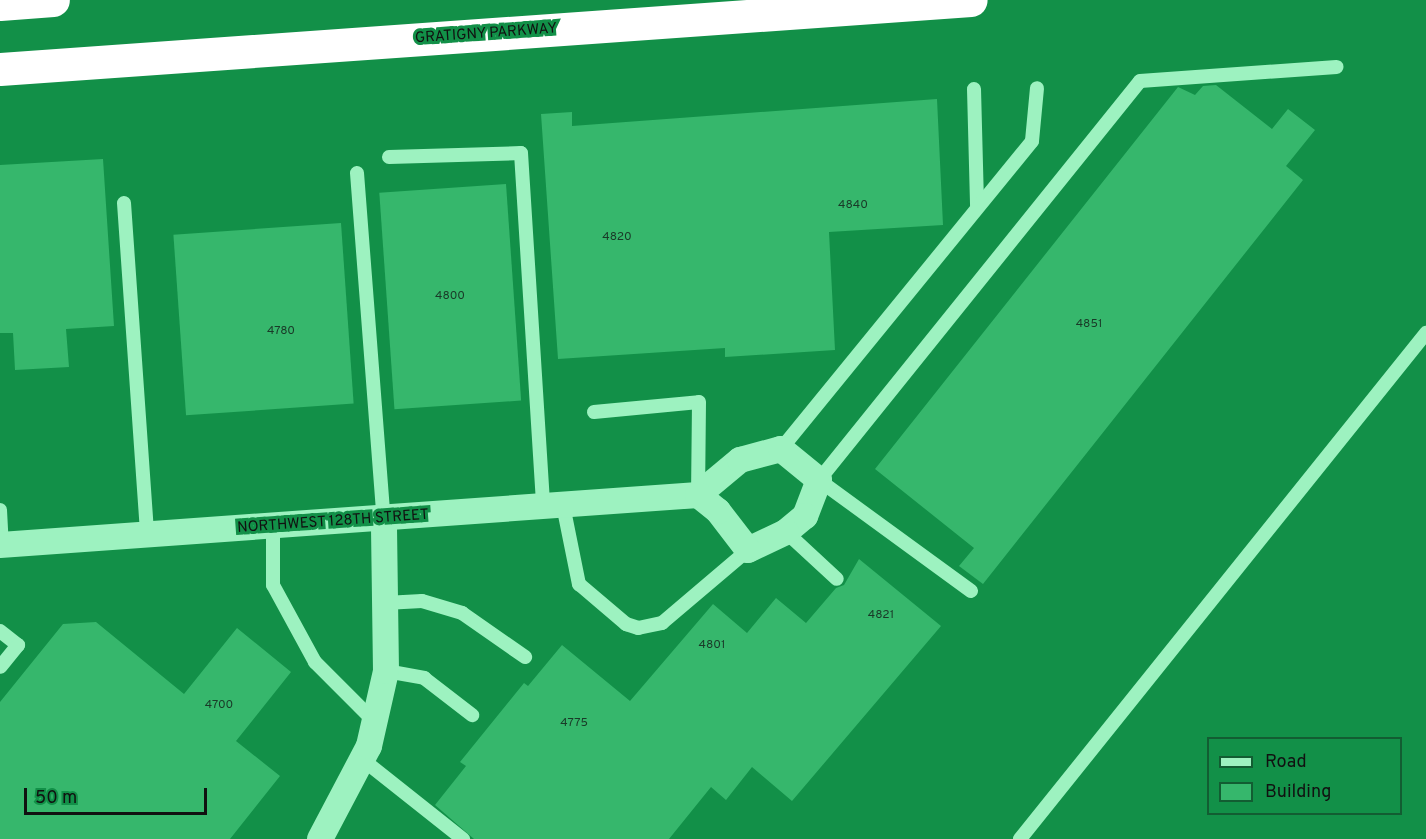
<!DOCTYPE html>
<style>
body{margin:0}
#map{position:relative;width:1426px;height:839px;overflow:hidden;background:#129048;font-family:Overpass,sans-serif}
div>[style]{position:absolute}
.building>*{inset:0;background:#36b76c;transform-origin:0 0}
.lane>*{height:14px;margin:-7px;padding:0 7px;transform-origin:7px;border-radius:7px;background:#9df2c0}
.street>*{height:26px;margin:-13px;padding:0 13px;transform-origin:13px;border-radius:13px;background:#9df2c0}
.highway>*{height:33px;margin:-16.5px;padding:0 16.5px;transform-origin:16.5px;border-radius:16.5px;background:#fff}
span{translate:-50% -50%;white-space:nowrap;text-align:center;line-height:1.15;-webkit-text-stroke:6px #129048;paint-order:stroke}
.number-label{font-size:12px;color:#1a3a28}
.number-label span{-webkit-text-stroke-width:0}
.street-label{font-size:15px;color:#111}
.legend{position:absolute;left:1207px;top:737px;width:195px;height:78px;box-sizing:border-box;background:#129048;border:2px solid #125d32;margin:0;padding:8px 10px;list-style:none;font-size:18px;color:#111}
.legend li{display:flex;align-items:center;gap:12px;height:30px}
.legend b{width:30px;border:2px solid #125d32}
.scale{position:absolute;left:24px;top:788px;width:183px;height:27px;box-sizing:border-box;border:3px solid #111;border-top:0;padding-left:8px;font-size:18px;line-height:21px;white-space:nowrap;color:#111;-webkit-text-stroke:4px #129048;paint-order:stroke}
</style>
<div id="map">
<div class="building">
<div style="clip-path:polygon(1216px 85px,1272px 129px,1288px 109px,1315px 130px,1286px 166px,1303px 180px,983px 584px,959px 566px,974px 548px,875px 469px,1178px 87px,1195px 95px,1203px 86px)"></div>
<div style="clip-path:polygon(937px 99px,943px 225px,829px 232px,835px 350px,725px 357px,725px 348px,558px 359px,541px 114px,572px 112px,572px 126px)"></div>
<div style="clip-path:polygon(103px 159px,114px 326px,66px 329px,69px 367px,15px 370px,13px 333px,0 333px,0 165px)"></div>
<div style="left:506px;top:184px;width:217px;height:127px;rotate:86deg"></div>
<div style="left:341px;top:223px;width:181px;height:168px;rotate:86deg"></div>
<div style="clip-path:polygon(859px 559px,941px 626px,792px 801px,752px 767px,726px 800px,711px 787px,669px 839px,474px 839px,435px 805px,466px 766px,460px 762px,524px 683px,528px 686px,562px 645px,630px 701px,713px 604px,747px 633px,776px 598px,806px 623px,836px 588px,844px 585px)"></div>
<div style="clip-path:polygon(96px 622px,184px 694px,237px 628px,291px 672px,236px 741px,280px 776px,230px 839px,0 839px,0 702px,63px 624px)"></div>
</div>
<div class="lane">
<div style="left:974px;top:89px;width:117px;rotate:88.5deg"></div>
<div style="left:389px;top:157px;width:132px;rotate:-1.7deg"></div>
<div style="left:521px;top:153px;width:353px;rotate:86.4deg"></div>
<div style="left:357px;top:173px;width:348px;rotate:85.6deg"></div>
<div style="left:124px;top:203px;width:333px;rotate:86deg"></div>
<div style="left:594px;top:412px;width:105px;rotate:-5.4deg"></div>
<div style="left:699px;top:402px;width:93px;rotate:90.6deg"></div>
<div style="left:781px;top:449px;width:397px;rotate:-50.8deg"></div>
<div style="left:1032px;top:141px;width:53px;rotate:-84.6deg"></div>
<div style="left:563px;top:505px;width:81px;rotate:78.6deg"></div>
<div style="left:579px;top:584px;width:62px;rotate:40.4deg"></div>
<div style="left:626px;top:624px;width:13px;rotate:18deg"></div>
<div style="left:638px;top:628px;width:25px;rotate:-12deg"></div>
<div style="left:662px;top:623px;width:113px;rotate:-40.3deg"></div>
<div style="left:0;top:510px;width:35px;rotate:87deg"></div>
<div style="left:273px;top:527px;width:58px;rotate:90deg"></div>
<div style="left:273px;top:585px;width:88px;rotate:61.4deg"></div>
<div style="left:315px;top:662px;width:83px;rotate:45deg"></div>
<div style="left:786px;top:532px;width:69px;rotate:42.7deg"></div>
<div style="left:971px;top:591px;width:188px;rotate:-143.9deg"></div>
<div style="left:819px;top:480px;width:512px;rotate:-51.18deg"></div>
<div style="left:1140px;top:81px;width:197px;rotate:-4.1deg"></div>
<div style="left:385px;top:603px;width:37px;rotate:-3deg"></div>
<div style="left:422px;top:601px;width:42px;rotate:16.7deg"></div>
<div style="left:462px;top:613px;width:77px;rotate:34.9deg"></div>
<div style="left:0;top:631px;width:23px;rotate:38deg"></div>
<div style="left:18px;top:645px;width:28px;rotate:129deg"></div>
<div style="left:386px;top:671px;width:39px;rotate:10deg"></div>
<div style="left:424px;top:678px;width:61px;rotate:37.6deg"></div>
<div style="left:362px;top:759px;width:129px;rotate:38.4deg"></div>
<div style="left:1020px;top:839px;width:649px;rotate:-51.26deg"></div>
</div>
<div class="street">
<div style="left:0;top:545px;width:700px;rotate:-4.1deg"></div>
<div style="left:698px;top:495px;width:55px;rotate:-39.8deg"></div>
<div style="left:740px;top:460px;width:42px;rotate:-15deg"></div>
<div style="left:781px;top:449px;width:49px;rotate:39.2deg"></div>
<div style="left:819px;top:480px;width:39px;rotate:111deg"></div>
<div style="left:805px;top:516px;width:25px;rotate:140deg"></div>
<div style="left:786px;top:532px;width:42px;rotate:154.7deg"></div>
<div style="left:748px;top:550px;width:49px;rotate:-127.6deg"></div>
<div style="left:718px;top:511px;width:26px;rotate:-141deg"></div>
<div style="left:320px;top:839px;width:105px;rotate:-62.2deg"></div>
<div style="left:369px;top:746px;width:77px;rotate:-77.2deg"></div>
<div style="left:386px;top:671px;width:151px;rotate:-90.8deg"></div>
</div>
<div class="highway">
<div style="left:0;top:4px;width:53px;rotate:-4.3deg"></div>
<div style="left:0;top:69px;width:973px;rotate:-4.06deg"></div>
</div>
<div class="number-label">
<span style="left:853px;top:206px">4840</span>
<span style="left:617px;top:238px">4820</span>
<span style="left:450px;top:297px">4800</span>
<span style="left:1089px;top:325px">4851</span>
<span style="left:281px;top:332px">4780</span>
<span style="left:881px;top:616px">4821</span>
<span style="left:712px;top:646px">4801</span>
<span style="left:219px;top:706px">4700</span>
<span style="left:574px;top:724px">4775</span>
</div>
<div class="street-label">
<span style="left:486px;top:34px;rotate:-4deg">GRATIGNY PARKWAY</span>
<span style="left:333px;top:522px;rotate:-4deg">NORTHWEST 128TH STREET</span>
</div>
<ul class="legend">
<li><b style="height:8px;background:#9df2c0"></b>Road</li>
<li><b style="height:16px;background:#36b76c"></b>Building</li>
</ul>
<div class="scale">50 m</div>
</div>
